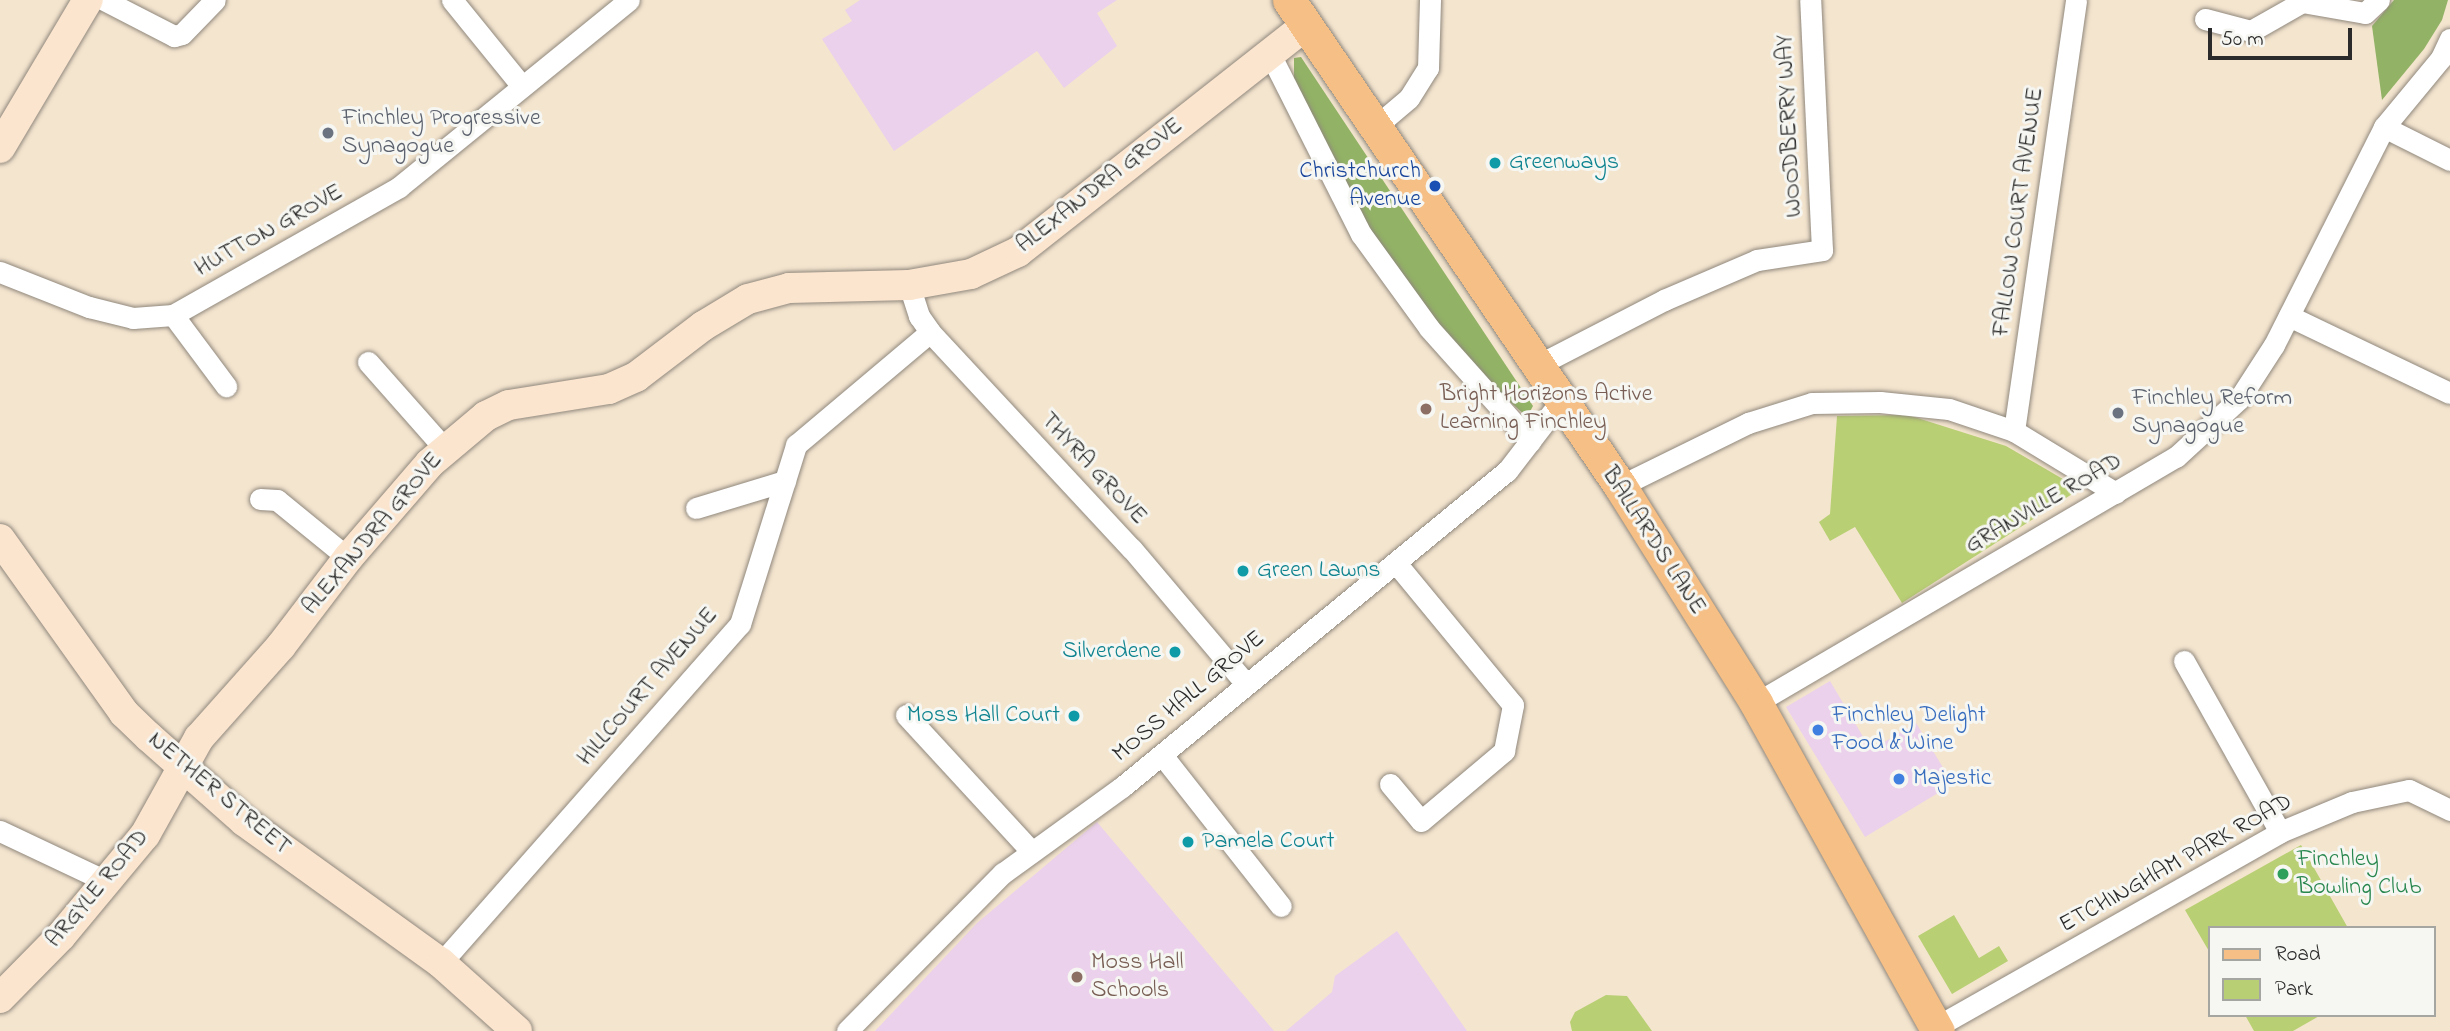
<!DOCTYPE html>
<style>
body{margin:0}
#map{position:relative;width:2450px;height:1031px;overflow:hidden;background:#f4e5cf;font-family:"Indie Flower",sans-serif}
div>[style]{position:absolute}
.built>*{inset:0;background:#ebd1eb}
.green>*{inset:0;background:#b9cf74}
.forest>*{inset:0;background:#92b266}
.roads{filter:drop-shadow(0 0 2px #90887d) drop-shadow(0 0 2px #90887d)}
.street>*{height:21px;margin:-10.5px;padding:0 10.5px;transform-origin:10.5px;border-radius:10.5px;background:#fff}
.secondary>*{height:30px;margin:-15px;padding:0 15px;transform-origin:15px;border-radius:15px;background:#fbe5cf}
.primary>*{height:33px;margin:-16.5px;padding:0 16.5px;transform-origin:16.5px;border-radius:16.5px;background:#f5bf86}
.dots>*{width:19px;height:19px;translate:-50% -50%;box-sizing:border-box;border:4px solid #f6f6f2;border-radius:50%}
span{translate:-50% -50%;white-space:nowrap;text-align:center;line-height:1.15;-webkit-text-stroke:6px #f6f6f2;paint-order:stroke}
.worship-label{font-size:24px;color:#5b616d}
.left{translate:0 -50%;text-align:left}
.street-label{font-size:24px;color:#2b2b2b}
.culture-label{font-size:24px;color:#0d838f}
.right{translate:-100% -50%;text-align:right}
.transit-label{font-size:24px;color:#164399}
.education-label{font-size:24px;color:#785e54}
.shop-label{font-size:24px;color:#366cbe}
.leisure-label{font-size:24px;color:#27864d}
.legend{position:absolute;left:2208px;top:926px;width:228px;height:91px;box-sizing:border-box;background:#f6f6f2;border:2px solid #a5a5a2;margin:0;padding:9px 12px;list-style:none;font-size:21px;color:#2b2b2b}
.legend li{display:flex;align-items:center;gap:14px;height:35px}
.legend b{width:35px;border:2px solid #a5a5a2}
.scale{position:absolute;left:2208px;top:28px;width:144px;height:32px;box-sizing:border-box;border:4px solid #2b2b2b;border-top:0;padding-left:9px;font-size:21px;line-height:24px;white-space:nowrap;color:#2b2b2b;-webkit-text-stroke:5px #f6f6f2;paint-order:stroke}
</style>
<div id="map">
<div class="built">
<div style="clip-path:polygon(860px 0,1117px 0,1097px 13px,1117px 46px,1064px 88px,1037px 51px,894px 151px,822px 39px,852px 21px,845px 10px)"></div>
<div style="clip-path:polygon(1830px 681px,1871px 750px,1916px 723px,1953px 784px,1865px 837px,1786px 707px)"></div>
<div style="clip-path:polygon(1097px 822px,1274px 1031px,875px 1031px,977px 923px)"></div>
<div style="clip-path:polygon(1397px 931px,1467px 1031px,1286px 1031px,1332px 992px,1335px 976px)"></div>
</div>
<div class="green">
<div style="clip-path:polygon(1908px 415px,2006px 446px,2080px 489px,1902px 603px,1855px 527px,1830px 541px,1819px 522px,1830px 514px,1837px 416px)"></div>
<div style="clip-path:polygon(2301px 845px,2348px 928px,2210px 928px,2210px 953px,2185px 910px)"></div>
<div style="clip-path:polygon(1954px 915px,1979px 958px,1999px 946px,2008px 961px,1952px 994px,1918px 936px)"></div>
<div style="clip-path:polygon(1606px 995px,1627px 996px,1652px 1031px,1572px 1031px,1570px 1022px,1575px 1012px)"></div>
<div style="clip-path:polygon(2245px 1015px,2321px 1015px,2293px 1031px,2254px 1031px)"></div>
</div>
<div class="forest">
<div style="clip-path:polygon(2394px 0,2448px 0,2442px 20px,2424px 49px,2382px 100px,2372px 26px)"></div>
<div style="clip-path:polygon(1301px 57px,1533px 406px,1527px 417px,1481px 376px,1407px 289px,1362px 216px,1294px 79px,1294px 58px)"></div>
</div>
<div class="roads">
<div class="street">
<div style="left:104px;top:0;width:79px;rotate:27.2deg"></div>
<div style="left:174px;top:36px;width:8px;rotate:-14deg"></div>
<div style="left:182px;top:34px;width:47px;rotate:-45.9deg"></div>
<div style="left:452px;top:0;width:111px;rotate:50.9deg"></div>
<div style="left:2205px;top:19px;width:48px;rotate:14.6deg"></div>
<div style="left:2251px;top:31px;width:59px;rotate:-29.6deg"></div>
<div style="left:2302px;top:2px;width:64px;rotate:9.9deg"></div>
<div style="left:2365px;top:13px;width:19px;rotate:-43deg"></div>
<div style="left:1270px;top:54px;width:202px;rotate:63.2deg"></div>
<div style="left:1361px;top:234px;width:116px;rotate:54.1deg"></div>
<div style="left:1429px;top:328px;width:152px;rotate:48.2deg"></div>
<div style="left:1376px;top:126px;width:43px;rotate:-40.3deg"></div>
<div style="left:1409px;top:98px;width:36px;rotate:-58deg"></div>
<div style="left:1428px;top:68px;width:68px;rotate:-88.3deg"></div>
<div style="left:2384px;top:127px;width:74px;rotate:26.6deg"></div>
<div style="left:0;top:272px;width:96px;rotate:21.5deg"></div>
<div style="left:89px;top:307px;width:45px;rotate:14deg"></div>
<div style="left:133px;top:318px;width:40px;rotate:-4.3deg"></div>
<div style="left:173px;top:315px;width:260px;rotate:-29.5deg"></div>
<div style="left:399px;top:187px;width:296px;rotate:-39.1deg"></div>
<div style="left:909px;top:285px;width:33px;rotate:72deg"></div>
<div style="left:919px;top:316px;width:19px;rotate:55deg"></div>
<div style="left:930px;top:332px;width:296px;rotate:47.1deg"></div>
<div style="left:1132px;top:549px;width:177px;rotate:49.8deg"></div>
<div style="left:173px;top:315px;width:89px;rotate:53.3deg"></div>
<div style="left:2289px;top:316px;width:178px;rotate:25.6deg"></div>
<div style="left:368px;top:362px;width:116px;rotate:48.5deg"></div>
<div style="left:1538px;top:365px;width:142px;rotate:-27.3deg"></div>
<div style="left:1664px;top:300px;width:101px;rotate:-23.3deg"></div>
<div style="left:1757px;top:260px;width:66px;rotate:-8.7deg"></div>
<div style="left:1822px;top:250px;width:250px;rotate:-92.7deg"></div>
<div style="left:2014px;top:431px;width:435px;rotate:-81.8deg"></div>
<div style="left:1620px;top:486px;width:143px;rotate:-26.2deg"></div>
<div style="left:1748px;top:423px;width:67px;rotate:-17.4deg"></div>
<div style="left:1812px;top:403px;width:68px;rotate:-0.8deg"></div>
<div style="left:1880px;top:402px;width:69px;rotate:5.8deg"></div>
<div style="left:1949px;top:409px;width:69px;rotate:18.7deg"></div>
<div style="left:2014px;top:431px;width:119px;rotate:31.3deg"></div>
<div style="left:260px;top:499px;width:17px;rotate:3deg"></div>
<div style="left:277px;top:500px;width:92px;rotate:39.2deg"></div>
<div style="left:696px;top:508px;width:93px;rotate:-16.9deg"></div>
<div style="left:2184px;top:661px;width:196px;rotate:60.7deg"></div>
<div style="left:1756px;top:703px;width:487px;rotate:-30.4deg"></div>
<div style="left:2176px;top:457px;width:86px;rotate:-42.6deg"></div>
<div style="left:2239px;top:399px;width:64px;rotate:-57.1deg"></div>
<div style="left:2274px;top:345px;width:244px;rotate:-63.2deg"></div>
<div style="left:2384px;top:127px;width:89px;rotate:-50.4deg"></div>
<div style="left:2441px;top:58px;width:21px;rotate:-65deg"></div>
<div style="left:906px;top:715px;width:185px;rotate:47.4deg"></div>
<div style="left:1162px;top:755px;width:192px;rotate:51.8deg"></div>
<div style="left:1390px;top:784px;width:48px;rotate:50deg"></div>
<div style="left:1421px;top:821px;width:109px;rotate:-40.1deg"></div>
<div style="left:1504px;top:751px;width:47px;rotate:-78.9deg"></div>
<div style="left:1513px;top:705px;width:184px;rotate:-129.5deg"></div>
<div style="left:0;top:831px;width:117px;rotate:25.3deg"></div>
<div style="left:441px;top:963px;width:452px;rotate:-48.6deg"></div>
<div style="left:740px;top:624px;width:188px;rotate:-72.6deg"></div>
<div style="left:796px;top:445px;width:175px;rotate:-40.1deg"></div>
<div style="left:1936px;top:1027px;width:395px;rotate:-29.5deg"></div>
<div style="left:2280px;top:832px;width:78px;rotate:-22.6deg"></div>
<div style="left:2352px;top:802px;width:58px;rotate:-11.9deg"></div>
<div style="left:2409px;top:790px;width:46px;rotate:26deg"></div>
<div style="left:847px;top:1031px;width:222px;rotate:-45.4deg"></div>
<div style="left:1003px;top:873px;width:147px;rotate:-35.9deg"></div>
<div style="left:1122px;top:787px;width:498px;rotate:-39.4deg"></div>
<div style="left:1507px;top:471px;width:88px;rotate:-52.4deg"></div>
</div>
<div class="secondary">
<div style="left:0;top:148px;width:172px;rotate:-59.3deg"></div>
<div style="left:0;top:539px;width:214px;rotate:54.5deg"></div>
<div style="left:124px;top:713px;width:35px;rotate:44deg"></div>
<div style="left:149px;top:737px;width:127px;rotate:41.5deg"></div>
<div style="left:244px;top:821px;width:243px;rotate:35.8deg"></div>
<div style="left:441px;top:963px;width:102px;rotate:41.8deg"></div>
<div style="left:0;top:998px;width:87px;rotate:-45.5deg"></div>
<div style="left:61px;top:936px;width:131px;rotate:-50.3deg"></div>
<div style="left:145px;top:835px;width:111px;rotate:-60.9deg"></div>
<div style="left:199px;top:738px;width:123px;rotate:-48.3deg"></div>
<div style="left:281px;top:646px;width:111px;rotate:-52.7deg"></div>
<div style="left:348px;top:558px;width:125px;rotate:-49.2deg"></div>
<div style="left:430px;top:463px;width:73px;rotate:-40deg"></div>
<div style="left:486px;top:416px;width:25px;rotate:-26deg"></div>
<div style="left:509px;top:405px;width:101px;rotate:-9.1deg"></div>
<div style="left:609px;top:389px;width:30px;rotate:-24deg"></div>
<div style="left:636px;top:377px;width:84px;rotate:-37.3deg"></div>
<div style="left:703px;top:326px;width:52px;rotate:-31deg"></div>
<div style="left:748px;top:299px;width:42px;rotate:-15deg"></div>
<div style="left:789px;top:288px;width:120px;rotate:-1.4deg"></div>
<div style="left:909px;top:285px;width:63px;rotate:-10.1deg"></div>
<div style="left:971px;top:274px;width:52px;rotate:-25.1deg"></div>
<div style="left:1018px;top:252px;width:367px;rotate:-38.2deg"></div>
</div>
<div class="primary">
<div style="left:1289px;top:0;width:588px;rotate:55.74deg"></div>
<div style="left:1620px;top:486px;width:256px;rotate:57.9deg"></div>
<div style="left:1756px;top:703px;width:375px;rotate:61deg"></div>
</div>
</div>
<div class="dots">
<div style="left:328px;top:133px;background:#6b7280"></div>
<div style="left:1495px;top:163px;background:#0f9aa8"></div>
<div style="left:1435px;top:186px;background:#1a4fb4"></div>
<div style="left:1426px;top:409px;background:#8d6e63"></div>
<div style="left:2118px;top:413px;background:#6b7280"></div>
<div style="left:1243px;top:571px;background:#0f9aa8"></div>
<div style="left:1175px;top:652px;background:#0f9aa8"></div>
<div style="left:1074px;top:716px;background:#0f9aa8"></div>
<div style="left:1818px;top:730px;background:#3f7fe0"></div>
<div style="left:1899px;top:779px;background:#3f7fe0"></div>
<div style="left:1188px;top:842px;background:#0f9aa8"></div>
<div style="left:2283px;top:874px;background:#2e9e5b"></div>
<div style="left:1077px;top:977px;background:#8d6e63"></div>
</div>
<div class="worship-label">
<span class="left" style="left:342px;top:133px">Finchley Progressive<br>Synagogue</span>
<span class="left" style="left:2132px;top:413px">Finchley Reform<br>Synagogue</span>
</div>
<div class="street-label">
<span style="left:1790px;top:126px;rotate:-93deg">WOODBERRY WAY</span>
<span style="left:1100px;top:186px;rotate:-38deg">ALEXANDRA GROVE</span>
<span style="left:2019px;top:212px;rotate:-82deg">FALLOW COURT AVENUE</span>
<span style="left:269px;top:231px;rotate:-29deg">HUTTON GROVE</span>
<span style="left:1093px;top:469px;rotate:47deg">THYRA GROVE</span>
<span style="left:2044px;top:504px;rotate:-30deg">GRANVILLE ROAD</span>
<span style="left:373px;top:534px;rotate:-50deg">ALEXANDRA GROVE</span>
<span style="left:1653px;top:541px;rotate:57deg">BALLARDS LANE</span>
<span style="left:648px;top:687px;rotate:-49deg">HILLCOURT AVENUE</span>
<span style="left:1189px;top:697px;rotate:-40deg">MOSS HALL GROVE</span>
<span style="left:219px;top:794px;rotate:40deg">NETHER STREET</span>
<span style="left:2176px;top:864px;rotate:-29deg">ETCHINGHAM PARK ROAD</span>
<span style="left:98px;top:889px;rotate:-50deg">ARGYLE ROAD</span>
</div>
<div class="culture-label">
<span class="left" style="left:1509px;top:163px">Greenways</span>
<span class="left" style="left:1257px;top:571px">Green Lawns</span>
<span class="right" style="left:1161px;top:652px">Silverdene</span>
<span class="right" style="left:1060px;top:716px">Moss Hall Court</span>
<span class="left" style="left:1202px;top:842px">Pamela Court</span>
</div>
<div class="transit-label">
<span class="right" style="left:1421px;top:186px">Christchurch<br>Avenue</span>
</div>
<div class="education-label">
<span class="left" style="left:1440px;top:409px">Bright Horizons Active<br>Learning Finchley</span>
<span class="left" style="left:1091px;top:977px">Moss Hall<br>Schools</span>
</div>
<div class="shop-label">
<span class="left" style="left:1832px;top:730px">Finchley Delight<br>Food &amp; Wine</span>
<span class="left" style="left:1913px;top:779px">Majestic</span>
</div>
<div class="leisure-label">
<span class="left" style="left:2297px;top:874px">Finchley<br>Bowling Club</span>
</div>
<ul class="legend">
<li><b style="height:9px;background:#f5bf86"></b>Road</li>
<li><b style="height:19px;background:#b9cf74"></b>Park</li>
</ul>
<div class="scale">50 m</div>
</div>
